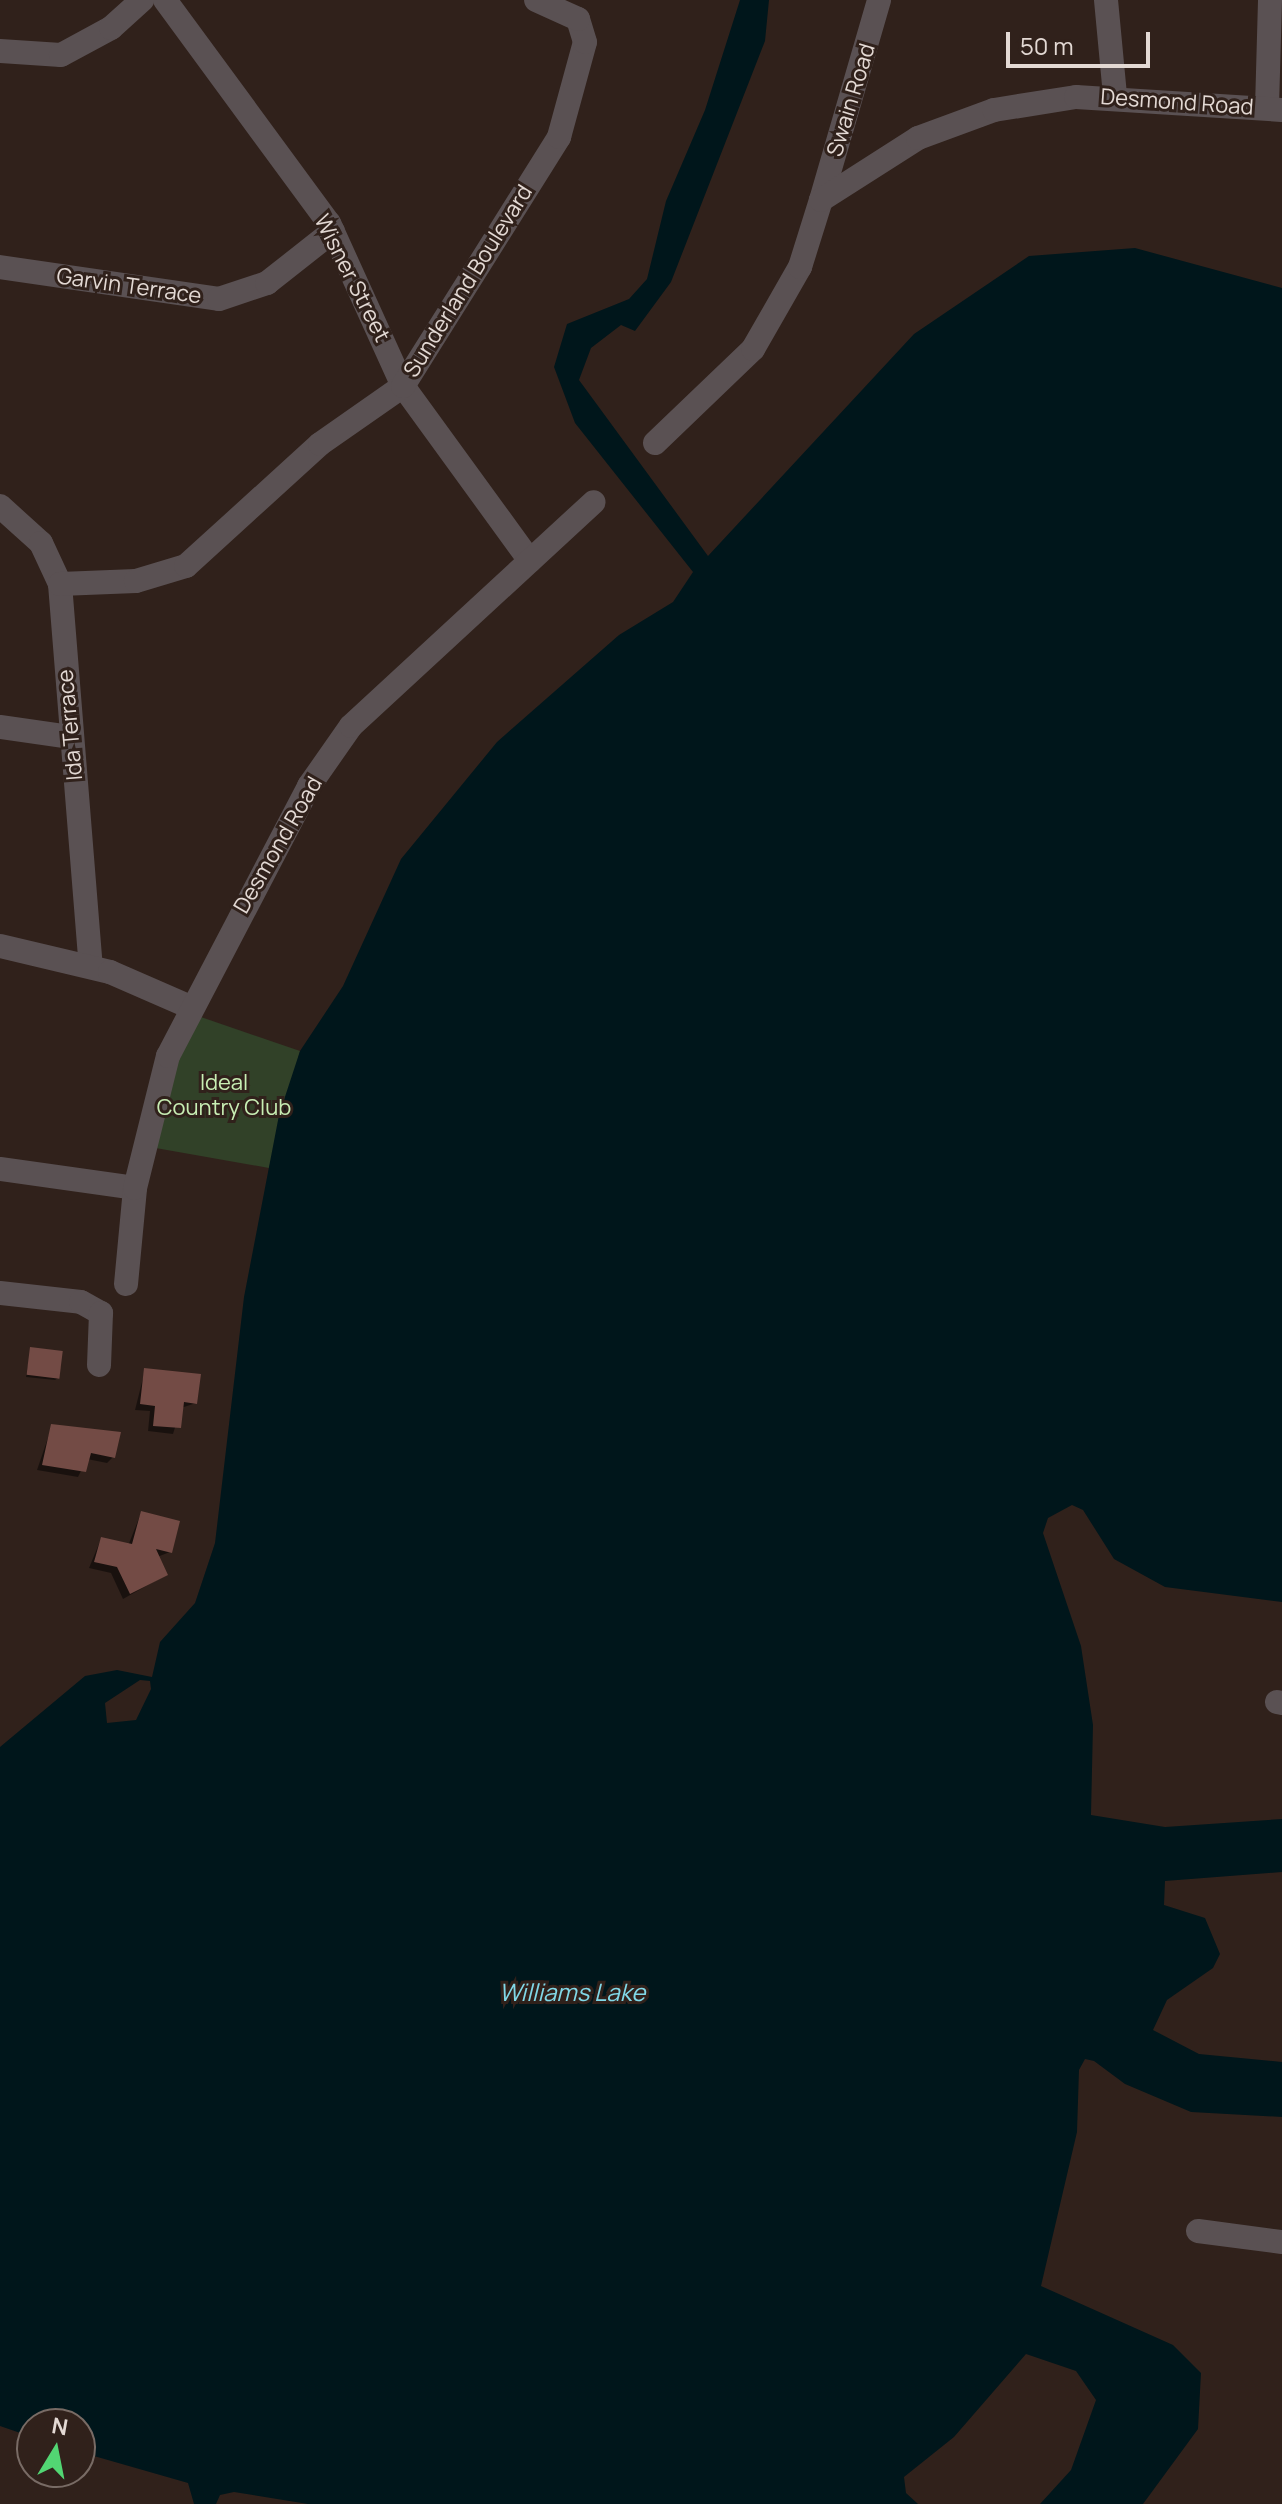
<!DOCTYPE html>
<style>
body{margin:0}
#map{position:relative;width:1282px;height:2504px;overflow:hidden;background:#30211b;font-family:Manrope,sans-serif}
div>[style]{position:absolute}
.green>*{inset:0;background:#314128}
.water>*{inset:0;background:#00161b}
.shadow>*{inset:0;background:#0007}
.building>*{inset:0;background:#734b45;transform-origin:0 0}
.minor>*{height:24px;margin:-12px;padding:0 12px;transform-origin:12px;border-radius:12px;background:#5a5153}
span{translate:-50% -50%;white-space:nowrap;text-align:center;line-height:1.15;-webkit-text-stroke:6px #30211b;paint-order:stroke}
.street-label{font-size:22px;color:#e3d9d4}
.park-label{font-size:22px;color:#c8eeb4}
.water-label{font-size:24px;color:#81d8e7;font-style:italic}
.north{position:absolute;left:16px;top:2408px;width:80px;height:80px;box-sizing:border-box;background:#30211b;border:2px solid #786b65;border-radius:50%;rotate:10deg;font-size:22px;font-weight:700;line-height:32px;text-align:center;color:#e3d9d4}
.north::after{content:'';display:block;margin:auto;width:28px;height:36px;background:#52d673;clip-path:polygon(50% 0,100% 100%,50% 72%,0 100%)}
.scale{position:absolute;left:1006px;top:32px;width:144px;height:36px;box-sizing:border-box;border:4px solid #e3d9d4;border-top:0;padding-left:10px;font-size:24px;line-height:28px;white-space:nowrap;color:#e3d9d4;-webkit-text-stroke:6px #30211b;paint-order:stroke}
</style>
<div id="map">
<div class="green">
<div style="clip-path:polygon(198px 1016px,300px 1051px,269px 1168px,150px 1147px,168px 1056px)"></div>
</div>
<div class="water">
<div style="clip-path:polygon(evenodd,740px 0,769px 0,765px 41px,671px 282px,635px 331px,621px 325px,591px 348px,579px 380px,708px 556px,914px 334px,1029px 256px,1135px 248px,1282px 288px,1282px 1602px,1165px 1587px,1114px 1559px,1083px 1510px,1072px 1505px,1048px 1518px,1043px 1533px,1081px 1646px,1093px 1725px,1091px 1815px,1165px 1827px,1282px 1819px,1282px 1872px,1165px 1881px,1164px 1905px,1205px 1918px,1220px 1954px,1213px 1968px,1167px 2000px,1153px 2030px,1199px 2054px,1282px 2062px,1282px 2117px,1191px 2112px,1125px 2084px,1094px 2061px,1085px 2059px,1079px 2070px,1077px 2132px,1041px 2286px,1173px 2345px,1201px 2373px,1198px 2429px,1143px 2504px,1040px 2504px,1071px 2470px,1096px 2400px,1076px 2371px,1026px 2354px,954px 2437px,904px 2477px,906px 2493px,918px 2504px,308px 2504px,234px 2492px,220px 2495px,216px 2504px,194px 2504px,188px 2483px,80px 2452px,80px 2424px,32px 2424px,32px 2437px,0 2426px,0 1747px,85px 1676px,117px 1670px,152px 1677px,160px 1642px,195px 1603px,215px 1543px,244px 1297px,279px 1115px,300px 1051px,343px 986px,401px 859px,497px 742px,619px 635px,673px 602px,693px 572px,575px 423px,554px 367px,567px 324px,629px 299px,647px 279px,666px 201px,705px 110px,740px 0,140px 1680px,150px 1681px,151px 1689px,136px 1720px,107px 1723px,105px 1703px,140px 1680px)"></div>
</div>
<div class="shadow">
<div style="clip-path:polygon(31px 1350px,58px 1378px,55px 1380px,26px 1377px)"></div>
<div style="clip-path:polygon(145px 1370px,196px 1403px,181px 1408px,173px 1434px,148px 1431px,150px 1411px,135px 1410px)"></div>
<div style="clip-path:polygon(52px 1426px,113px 1457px,107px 1463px,87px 1459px,78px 1477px,37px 1470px)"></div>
<div style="clip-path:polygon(141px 1513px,170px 1552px,157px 1557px,166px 1575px,123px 1599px,111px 1573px,89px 1568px,101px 1539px,128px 1546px)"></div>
</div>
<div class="building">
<div style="left:30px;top:1347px;width:33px;height:28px;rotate:7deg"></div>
<div style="clip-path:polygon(144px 1368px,201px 1374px,197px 1404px,184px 1402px,181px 1428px,153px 1426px,155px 1406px,140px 1404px)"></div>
<div style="clip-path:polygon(51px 1424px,121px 1432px,115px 1458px,91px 1453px,86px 1472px,42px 1465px)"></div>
<div style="clip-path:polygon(141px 1511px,180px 1521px,172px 1553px,156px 1549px,168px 1575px,130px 1594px,117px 1567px,94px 1562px,101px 1537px,132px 1544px)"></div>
</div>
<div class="minor">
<div style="left:165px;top:0;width:277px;rotate:53.7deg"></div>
<div style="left:329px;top:223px;width:179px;rotate:65.6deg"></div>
<div style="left:403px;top:386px;width:216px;rotate:54deg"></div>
<div style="left:1106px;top:0;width:96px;rotate:84.6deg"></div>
<div style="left:0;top:51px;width:61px;rotate:3.8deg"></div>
<div style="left:61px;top:55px;width:57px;rotate:-28.4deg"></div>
<div style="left:111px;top:28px;width:42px;rotate:-42.1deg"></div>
<div style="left:1267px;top:108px;width:108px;rotate:-88.4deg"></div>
<div style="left:821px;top:200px;width:208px;rotate:-73.8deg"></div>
<div style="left:0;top:267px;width:221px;rotate:8.3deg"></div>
<div style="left:219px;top:299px;width:51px;rotate:-18.4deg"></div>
<div style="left:267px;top:283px;width:84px;rotate:-38.2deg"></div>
<div style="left:655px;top:443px;width:136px;rotate:-43.8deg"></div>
<div style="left:753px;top:349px;width:95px;rotate:-60.2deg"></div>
<div style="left:800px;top:267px;width:70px;rotate:-72.6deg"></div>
<div style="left:821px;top:200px;width:115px;rotate:-32.6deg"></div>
<div style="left:918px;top:138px;width:81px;rotate:-20.2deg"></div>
<div style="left:994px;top:110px;width:83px;rotate:-9deg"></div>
<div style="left:1076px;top:97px;width:206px;rotate:3.6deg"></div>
<div style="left:0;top:506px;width:55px;rotate:42.1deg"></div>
<div style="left:41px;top:543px;width:45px;rotate:65.1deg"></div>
<div style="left:60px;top:584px;width:384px;rotate:85.4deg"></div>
<div style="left:60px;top:584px;width:76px;rotate:-2.3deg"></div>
<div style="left:136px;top:581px;width:52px;rotate:-16.7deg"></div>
<div style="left:186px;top:566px;width:181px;rotate:-42.3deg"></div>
<div style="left:320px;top:444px;width:101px;rotate:-34.9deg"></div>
<div style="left:403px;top:386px;width:294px;rotate:-57.9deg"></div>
<div style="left:559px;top:137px;width:98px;rotate:-74.7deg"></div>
<div style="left:585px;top:42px;width:24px;rotate:-107deg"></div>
<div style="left:578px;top:19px;width:46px;rotate:-155.7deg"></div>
<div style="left:0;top:727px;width:72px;rotate:8deg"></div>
<div style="left:0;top:946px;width:113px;rotate:13.3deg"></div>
<div style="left:110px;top:972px;width:87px;rotate:23.6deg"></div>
<div style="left:0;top:1169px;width:136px;rotate:8deg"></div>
<div style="left:126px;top:1284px;width:96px;rotate:-84.6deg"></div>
<div style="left:135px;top:1188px;width:136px;rotate:-76deg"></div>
<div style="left:168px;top:1056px;width:305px;rotate:-62.4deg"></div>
<div style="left:309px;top:786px;width:73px;rotate:-55deg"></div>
<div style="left:351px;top:726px;width:330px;rotate:-42.7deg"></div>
<div style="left:0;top:1293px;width:81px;rotate:6.3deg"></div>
<div style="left:81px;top:1302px;width:23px;rotate:29deg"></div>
<div style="left:101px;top:1313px;width:52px;rotate:92.2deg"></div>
<div style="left:1277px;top:1702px;width:5px;rotate:11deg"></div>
<div style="left:1198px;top:2231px;width:85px;rotate:7.5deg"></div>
</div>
<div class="street-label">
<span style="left:851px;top:100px;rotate:-73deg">Swain Road</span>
<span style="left:1177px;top:102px;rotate:4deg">Desmond Road</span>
<span style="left:352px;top:278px;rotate:63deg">Wisner Street</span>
<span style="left:468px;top:281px;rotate:-58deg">Sunderland Boulevard</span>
<span style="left:129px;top:286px;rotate:8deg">Garvin Terrace</span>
<span style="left:70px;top:725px;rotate:-95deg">Ida Terrace</span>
<span style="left:278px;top:845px;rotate:-60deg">Desmond Road</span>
</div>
<div class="park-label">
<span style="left:224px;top:1095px">Ideal<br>Country Club</span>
</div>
<div class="water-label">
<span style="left:572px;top:1992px">Williams Lake</span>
</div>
<div class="north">N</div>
<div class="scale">50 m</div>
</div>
